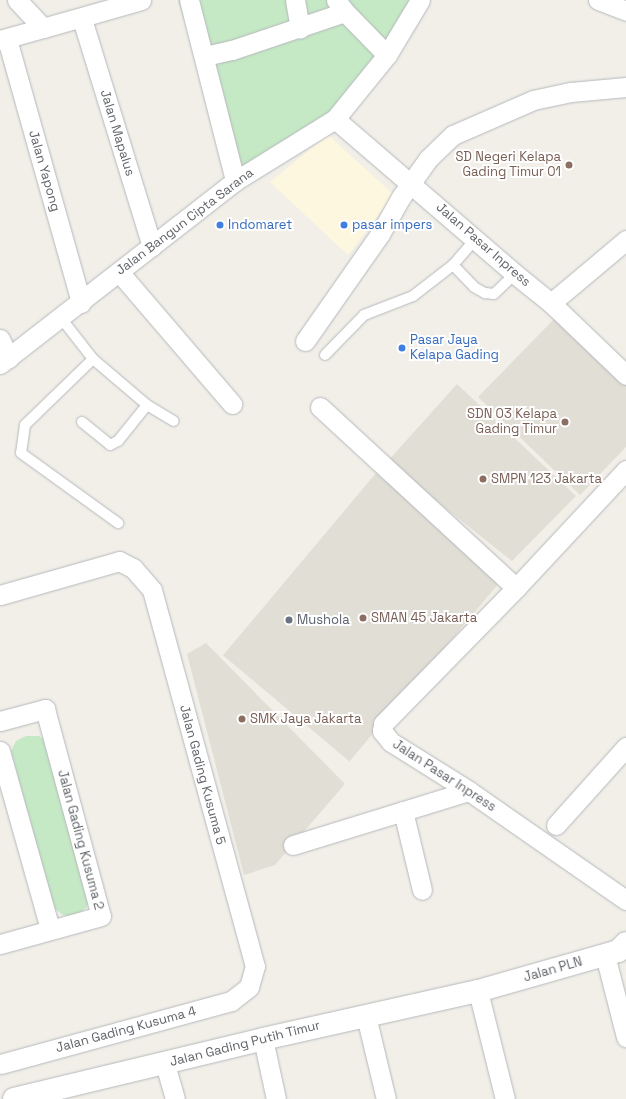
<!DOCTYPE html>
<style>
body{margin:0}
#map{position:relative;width:626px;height:1099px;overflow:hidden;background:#f1efe8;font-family:"Space Grotesk",sans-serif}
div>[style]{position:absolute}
.commercial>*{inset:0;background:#fef7e0}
.education>*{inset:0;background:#e1ded6;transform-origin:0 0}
.green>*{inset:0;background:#c5e8c5}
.roads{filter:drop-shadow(0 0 1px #b5b8bc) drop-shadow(0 0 1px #b5b8bc)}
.service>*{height:10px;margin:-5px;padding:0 5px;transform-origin:5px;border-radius:5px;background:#fff}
.minor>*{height:19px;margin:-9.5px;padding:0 9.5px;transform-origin:9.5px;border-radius:9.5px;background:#fff}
.tertiary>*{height:22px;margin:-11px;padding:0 11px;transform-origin:11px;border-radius:11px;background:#fff}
.dots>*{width:11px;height:11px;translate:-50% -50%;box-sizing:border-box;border:2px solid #fff;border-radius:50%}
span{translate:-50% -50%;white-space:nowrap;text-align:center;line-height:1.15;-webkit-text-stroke:4px #fff;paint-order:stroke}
.street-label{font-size:13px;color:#5f6368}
.education-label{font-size:13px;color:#785e54}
.right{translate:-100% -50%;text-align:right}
.left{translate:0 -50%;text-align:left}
.shop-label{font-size:13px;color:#366cbe}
.worship-label{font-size:13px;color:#5b616d}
</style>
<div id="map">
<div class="commercial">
<div style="clip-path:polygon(328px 135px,394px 195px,348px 255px,270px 182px)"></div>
</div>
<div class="education">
<div style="clip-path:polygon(555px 318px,626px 385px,626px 447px,580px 495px,478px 397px)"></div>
<div style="clip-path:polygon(457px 384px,576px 496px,512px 561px,387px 462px)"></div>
<div style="left:376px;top:473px;width:165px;height:238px;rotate:40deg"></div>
<div style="clip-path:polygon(206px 643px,345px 784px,275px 865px,244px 875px,187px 654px)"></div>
</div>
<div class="green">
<div style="clip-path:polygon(178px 0,420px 0,335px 119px,235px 181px)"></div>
<div style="clip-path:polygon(26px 736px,39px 736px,47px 742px,90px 900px,86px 908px,75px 916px,63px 915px,54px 908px,11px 751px,16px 741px)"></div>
</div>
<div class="roads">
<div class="service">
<div style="left:453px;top:265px;width:30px;rotate:46deg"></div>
<div style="left:474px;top:287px;width:13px;rotate:29deg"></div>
<div style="left:485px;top:293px;width:9px;rotate:6deg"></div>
<div style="left:494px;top:294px;width:29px;rotate:-44deg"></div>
<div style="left:61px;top:318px;width:52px;rotate:52deg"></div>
<div style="left:93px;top:359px;width:95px;rotate:135.9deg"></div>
<div style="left:25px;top:425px;width:28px;rotate:98deg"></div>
<div style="left:21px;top:453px;width:120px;rotate:35.8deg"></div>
<div style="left:325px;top:355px;width:56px;rotate:-45.7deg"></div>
<div style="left:364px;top:315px;width:53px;rotate:-21.2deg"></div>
<div style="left:413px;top:296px;width:51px;rotate:-37.8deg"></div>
<div style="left:453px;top:265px;width:35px;rotate:-49deg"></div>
<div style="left:93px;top:359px;width:71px;rotate:40.4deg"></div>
<div style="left:147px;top:405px;width:31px;rotate:31deg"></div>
<div style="left:82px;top:422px;width:36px;rotate:39deg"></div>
<div style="left:110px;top:445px;width:9px;rotate:-27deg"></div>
<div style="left:118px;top:441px;width:46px;rotate:-51.1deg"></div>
</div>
<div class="minor">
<div style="left:17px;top:0;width:38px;rotate:47deg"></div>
<div style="left:43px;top:28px;width:102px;rotate:-15.9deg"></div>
<div style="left:189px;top:0;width:187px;rotate:75.7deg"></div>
<div style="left:295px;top:0;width:29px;rotate:80deg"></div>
<div style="left:336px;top:0;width:15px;rotate:53deg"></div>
<div style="left:345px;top:12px;width:60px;rotate:45.7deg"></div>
<div style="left:598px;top:0;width:30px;rotate:21deg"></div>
<div style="left:82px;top:19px;width:238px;rotate:72.9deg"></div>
<div style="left:7px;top:39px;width:274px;rotate:74.3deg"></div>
<div style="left:0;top:40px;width:45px;rotate:-15.6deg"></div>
<div style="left:205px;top:56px;width:28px;rotate:-13deg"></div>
<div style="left:232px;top:50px;width:119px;rotate:-18.6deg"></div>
<div style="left:335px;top:119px;width:238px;rotate:40.7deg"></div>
<div style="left:515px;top:274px;width:46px;rotate:38.9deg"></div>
<div style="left:551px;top:303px;width:104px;rotate:43.8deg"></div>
<div style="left:119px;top:272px;width:174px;rotate:49.4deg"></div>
<div style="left:551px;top:303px;width:98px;rotate:-40deg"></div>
<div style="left:0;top:339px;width:21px;rotate:65deg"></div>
<div style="left:305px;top:341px;width:131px;rotate:-55deg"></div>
<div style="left:380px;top:234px;width:43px;rotate:-60.4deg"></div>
<div style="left:401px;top:197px;width:47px;rotate:-54.6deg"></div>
<div style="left:428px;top:159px;width:35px;rotate:-44deg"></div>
<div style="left:453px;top:135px;width:87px;rotate:-23.6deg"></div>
<div style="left:533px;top:100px;width:39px;rotate:-12deg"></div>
<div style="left:571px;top:92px;width:55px;rotate:-5.2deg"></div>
<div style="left:0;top:364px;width:298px;rotate:-37.9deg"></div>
<div style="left:235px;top:181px;width:118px;rotate:-31.8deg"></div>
<div style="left:335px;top:119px;width:82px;rotate:-50.9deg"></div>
<div style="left:387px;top:55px;width:64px;rotate:-59deg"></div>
<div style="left:320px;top:407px;width:267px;rotate:42.7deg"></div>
<div style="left:626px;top:470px;width:161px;rotate:133deg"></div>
<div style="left:516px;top:588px;width:190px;rotate:134.4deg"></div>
<div style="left:383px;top:724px;width:7px;rotate:98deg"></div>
<div style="left:382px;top:731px;width:14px;rotate:51deg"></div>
<div style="left:391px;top:742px;width:92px;rotate:32.1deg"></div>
<div style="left:469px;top:791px;width:191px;rotate:34.8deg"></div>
<div style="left:0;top:595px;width:124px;rotate:-15.9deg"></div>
<div style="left:119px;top:561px;width:16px;rotate:27deg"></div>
<div style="left:133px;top:568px;width:29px;rotate:49deg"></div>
<div style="left:152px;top:590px;width:390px;rotate:74.7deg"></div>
<div style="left:255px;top:966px;width:22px;rotate:106deg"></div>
<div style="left:249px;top:987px;width:23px;rotate:142deg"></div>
<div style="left:231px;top:1001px;width:239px;rotate:164.7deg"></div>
<div style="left:0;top:721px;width:47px;rotate:-14.9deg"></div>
<div style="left:45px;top:709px;width:214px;rotate:74.9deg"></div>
<div style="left:101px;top:916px;width:105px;rotate:164.5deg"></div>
<div style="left:0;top:751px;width:185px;rotate:74.3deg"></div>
<div style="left:403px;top:811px;width:81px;rotate:76.5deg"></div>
<div style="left:556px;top:825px;width:105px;rotate:-48.1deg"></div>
<div style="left:293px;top:845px;width:184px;rotate:-17.1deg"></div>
<div style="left:605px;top:955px;width:85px;rotate:75.6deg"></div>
<div style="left:478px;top:991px;width:111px;rotate:76deg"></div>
<div style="left:366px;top:1016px;width:85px;rotate:76.5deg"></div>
<div style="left:263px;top:1039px;width:61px;rotate:77.8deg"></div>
<div style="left:165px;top:1064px;width:36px;rotate:74deg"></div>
</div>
<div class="tertiary">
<div style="left:14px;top:1099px;width:256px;rotate:-13.5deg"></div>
<div style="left:263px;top:1039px;width:220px;rotate:-12.6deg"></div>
<div style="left:478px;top:991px;width:146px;rotate:-15.9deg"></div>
<div style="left:618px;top:951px;width:11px;rotate:-45deg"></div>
</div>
</div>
<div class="dots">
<div style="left:569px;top:165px;background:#8d6e63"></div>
<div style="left:220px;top:225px;background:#3f7fe0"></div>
<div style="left:344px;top:225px;background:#3f7fe0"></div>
<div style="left:402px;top:348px;background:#3f7fe0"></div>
<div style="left:565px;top:422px;background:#8d6e63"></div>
<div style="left:483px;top:479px;background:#8d6e63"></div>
<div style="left:363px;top:618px;background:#8d6e63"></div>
<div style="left:289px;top:620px;background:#6b7280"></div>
<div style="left:242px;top:719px;background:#8d6e63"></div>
</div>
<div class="street-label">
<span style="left:117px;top:133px;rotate:73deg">Jalan Mapalus</span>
<span style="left:44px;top:171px;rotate:74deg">Jalan Yapong</span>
<span style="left:185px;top:222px;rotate:-37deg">Jalan Bangun Cipta Sarana</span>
<span style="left:483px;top:245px;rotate:41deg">Jalan Pasar Inpress</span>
<span style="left:202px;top:775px;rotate:75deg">Jalan Gading Kusuma 5</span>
<span style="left:444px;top:776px;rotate:33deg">Jalan Pasar Inpress</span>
<span style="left:80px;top:840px;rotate:75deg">Jalan Gading Kusuma 2</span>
<span style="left:553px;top:970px;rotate:-16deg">Jalan PLN</span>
<span style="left:126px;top:1030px;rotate:-15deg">Jalan Gading Kusuma 4</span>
<span style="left:245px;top:1044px;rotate:-14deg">Jalan Gading Putih Timur</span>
</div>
<div class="education-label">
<span class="right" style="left:561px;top:165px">SD Negeri Kelapa<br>Gading Timur 01</span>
<span class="right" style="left:557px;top:422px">SDN 03 Kelapa<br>Gading Timur</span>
<span class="left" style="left:491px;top:479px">SMPN 123 Jakarta</span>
<span class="left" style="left:371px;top:618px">SMAN 45 Jakarta</span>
<span class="left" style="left:250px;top:719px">SMK Jaya Jakarta</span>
</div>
<div class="shop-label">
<span class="left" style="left:228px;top:225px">Indomaret</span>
<span class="left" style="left:352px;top:225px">pasar impers</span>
<span class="left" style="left:410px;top:348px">Pasar Jaya<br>Kelapa Gading</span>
</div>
<div class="worship-label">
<span class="left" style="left:297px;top:620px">Mushola</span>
</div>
</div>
